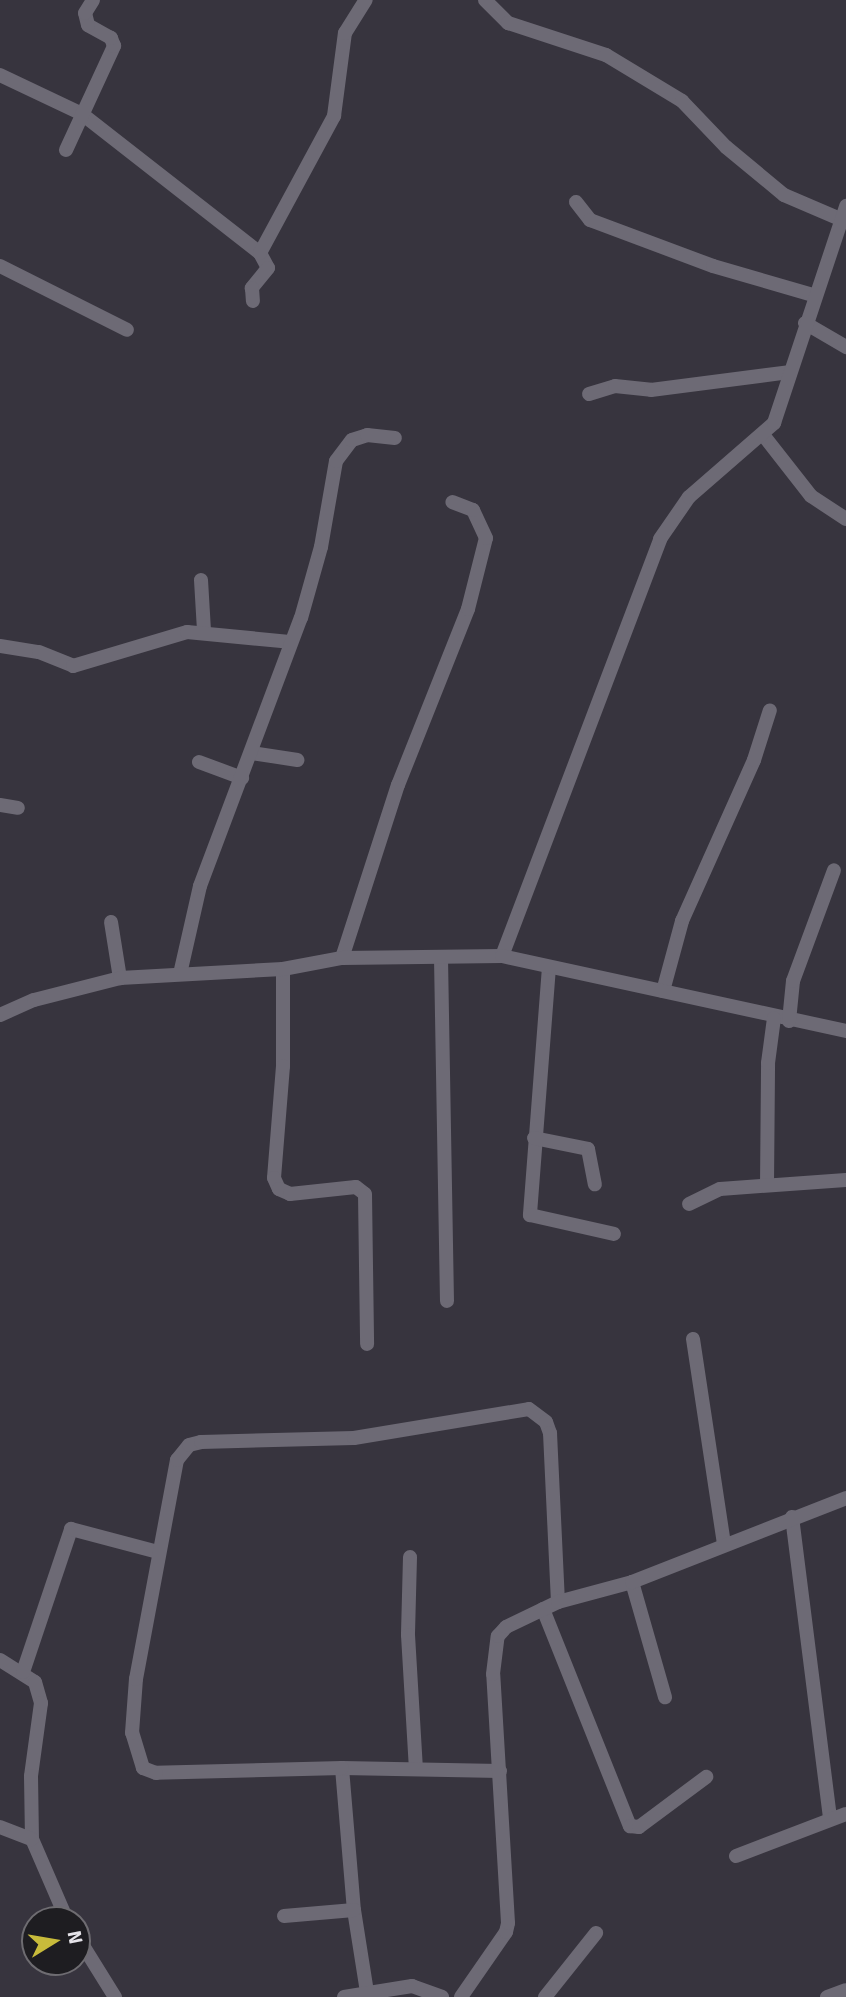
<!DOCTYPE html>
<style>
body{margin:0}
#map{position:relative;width:846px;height:1997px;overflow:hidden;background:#37343e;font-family:Signika,sans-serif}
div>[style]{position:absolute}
.street>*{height:14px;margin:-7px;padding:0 7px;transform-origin:7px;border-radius:7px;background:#6d6a75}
span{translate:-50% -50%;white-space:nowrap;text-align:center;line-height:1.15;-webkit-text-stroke:7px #1e1d21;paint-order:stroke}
.north{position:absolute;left:21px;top:1906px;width:70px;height:70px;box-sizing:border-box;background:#1e1d21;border:2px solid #6e6c71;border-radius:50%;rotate:79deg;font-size:19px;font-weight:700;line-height:28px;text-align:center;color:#e5e3e9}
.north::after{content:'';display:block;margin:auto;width:24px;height:32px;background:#c8bb3b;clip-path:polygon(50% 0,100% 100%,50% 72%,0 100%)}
</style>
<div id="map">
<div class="street">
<div style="left:485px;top:0;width:33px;rotate:45deg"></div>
<div style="left:508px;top:23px;width:103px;rotate:18.1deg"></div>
<div style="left:606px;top:55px;width:89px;rotate:31.2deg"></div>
<div style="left:682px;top:101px;width:64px;rotate:46.3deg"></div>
<div style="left:726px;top:147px;width:75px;rotate:39.6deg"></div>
<div style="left:784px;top:195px;width:61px;rotate:23.2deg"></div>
<div style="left:0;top:75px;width:91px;rotate:25.4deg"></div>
<div style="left:82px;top:114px;width:226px;rotate:38deg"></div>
<div style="left:260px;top:253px;width:17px;rotate:62deg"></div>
<div style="left:268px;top:268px;width:26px;rotate:129deg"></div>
<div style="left:252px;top:288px;width:13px;rotate:86deg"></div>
<div style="left:66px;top:150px;width:115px;rotate:-65.2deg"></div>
<div style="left:114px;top:46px;width:9px;rotate:-111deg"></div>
<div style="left:111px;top:38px;width:26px;rotate:-151deg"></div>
<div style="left:88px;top:25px;width:12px;rotate:-104deg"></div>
<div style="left:85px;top:13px;width:15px;rotate:-58deg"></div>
<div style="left:576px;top:202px;width:23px;rotate:52deg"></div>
<div style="left:590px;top:220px;width:131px;rotate:20.5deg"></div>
<div style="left:713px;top:266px;width:104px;rotate:16.2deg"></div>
<div style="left:260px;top:253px;width:156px;rotate:-61.6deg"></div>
<div style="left:334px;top:116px;width:84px;rotate:-82.5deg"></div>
<div style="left:345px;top:33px;width:39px;rotate:-58deg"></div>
<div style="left:0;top:266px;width:142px;rotate:26.7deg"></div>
<div style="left:805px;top:323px;width:48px;rotate:30.3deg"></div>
<div style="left:589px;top:394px;width:27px;rotate:-17deg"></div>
<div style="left:615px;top:386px;width:36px;rotate:6deg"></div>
<div style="left:651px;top:390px;width:139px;rotate:-7.4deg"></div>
<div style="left:764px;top:436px;width:76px;rotate:51.9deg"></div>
<div style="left:811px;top:496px;width:42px;rotate:33.3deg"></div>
<div style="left:201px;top:580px;width:51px;rotate:86.6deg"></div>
<div style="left:0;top:646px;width:39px;rotate:9deg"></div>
<div style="left:39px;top:652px;width:37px;rotate:22deg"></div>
<div style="left:73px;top:666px;width:119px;rotate:-16.6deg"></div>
<div style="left:187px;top:632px;width:103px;rotate:5.5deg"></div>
<div style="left:252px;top:753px;width:46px;rotate:8.8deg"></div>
<div style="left:199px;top:762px;width:46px;rotate:20.4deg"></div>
<div style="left:0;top:805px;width:18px;rotate:9deg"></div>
<div style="left:111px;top:922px;width:57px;rotate:80.9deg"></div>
<div style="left:502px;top:956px;width:446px;rotate:-69.2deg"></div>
<div style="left:660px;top:539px;width:51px;rotate:-55.4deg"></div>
<div style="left:689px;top:497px;width:113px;rotate:-41deg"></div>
<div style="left:774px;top:423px;width:229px;rotate:-71.6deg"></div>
<div style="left:342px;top:958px;width:182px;rotate:-72.1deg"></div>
<div style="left:398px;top:785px;width:189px;rotate:-68.3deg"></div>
<div style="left:468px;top:609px;width:73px;rotate:-75.8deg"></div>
<div style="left:486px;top:538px;width:31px;rotate:-115deg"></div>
<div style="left:473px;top:510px;width:22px;rotate:-159deg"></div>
<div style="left:441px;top:958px;width:343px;rotate:89deg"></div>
<div style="left:549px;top:967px;width:249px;rotate:94.4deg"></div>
<div style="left:530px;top:1215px;width:86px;rotate:12.7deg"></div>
<div style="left:283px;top:969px;width:97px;rotate:90deg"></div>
<div style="left:283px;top:1066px;width:112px;rotate:94.6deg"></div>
<div style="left:274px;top:1178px;width:12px;rotate:66deg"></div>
<div style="left:279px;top:1189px;width:12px;rotate:24deg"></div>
<div style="left:290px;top:1194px;width:66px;rotate:-6.1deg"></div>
<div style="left:356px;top:1187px;width:11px;rotate:38deg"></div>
<div style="left:365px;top:1194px;width:150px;rotate:89.2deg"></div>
<div style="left:180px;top:974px;width:90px;rotate:-77.2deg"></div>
<div style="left:200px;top:886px;width:286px;rotate:-69.4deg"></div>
<div style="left:301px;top:618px;width:74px;rotate:-74.3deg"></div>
<div style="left:321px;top:547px;width:87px;rotate:-80.1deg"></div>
<div style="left:336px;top:461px;width:26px;rotate:-53deg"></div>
<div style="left:352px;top:440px;width:16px;rotate:-18deg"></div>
<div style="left:367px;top:435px;width:28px;rotate:6deg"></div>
<div style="left:663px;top:991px;width:73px;rotate:-74.8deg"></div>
<div style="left:682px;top:921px;width:176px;rotate:-65.9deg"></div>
<div style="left:754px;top:760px;width:52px;rotate:-72.3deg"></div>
<div style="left:0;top:1015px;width:37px;rotate:-24deg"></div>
<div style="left:34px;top:1000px;width:89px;rotate:-14.3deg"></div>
<div style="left:120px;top:978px;width:163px;rotate:-3.2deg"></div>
<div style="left:283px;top:969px;width:60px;rotate:-10.6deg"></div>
<div style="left:342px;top:958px;width:160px;rotate:-0.7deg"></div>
<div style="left:502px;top:956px;width:352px;rotate:12.3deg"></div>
<div style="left:789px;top:1021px;width:40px;rotate:-84.3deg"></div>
<div style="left:793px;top:981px;width:118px;rotate:-69.7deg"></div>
<div style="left:534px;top:1138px;width:55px;rotate:11.5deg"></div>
<div style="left:588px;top:1149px;width:36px;rotate:79deg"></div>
<div style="left:767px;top:1185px;width:122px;rotate:-89.5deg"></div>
<div style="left:768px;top:1063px;width:45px;rotate:-82.4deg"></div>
<div style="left:689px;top:1204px;width:34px;rotate:-26deg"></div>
<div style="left:720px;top:1189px;width:126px;rotate:-4.1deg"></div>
<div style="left:693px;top:1339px;width:207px;rotate:81.4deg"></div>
<div style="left:792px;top:1517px;width:303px;rotate:82.8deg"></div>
<div style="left:410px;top:1557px;width:78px;rotate:91.5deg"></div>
<div style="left:408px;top:1635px;width:134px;rotate:86.6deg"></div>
<div style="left:632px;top:1582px;width:120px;rotate:74deg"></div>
<div style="left:543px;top:1609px;width:234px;rotate:68.2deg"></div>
<div style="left:630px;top:1826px;width:9px;rotate:6deg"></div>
<div style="left:639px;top:1827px;width:84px;rotate:-36.7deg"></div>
<div style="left:0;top:1660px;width:41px;rotate:32.2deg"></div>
<div style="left:35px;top:1682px;width:22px;rotate:74deg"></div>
<div style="left:41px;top:1703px;width:74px;rotate:97.8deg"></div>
<div style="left:31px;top:1776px;width:63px;rotate:89.1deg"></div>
<div style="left:32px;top:1839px;width:88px;rotate:66.6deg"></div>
<div style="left:23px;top:1672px;width:151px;rotate:-71.4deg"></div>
<div style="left:71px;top:1529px;width:90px;rotate:14.8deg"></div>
<div style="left:342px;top:1768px;width:143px;rotate:85.2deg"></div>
<div style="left:354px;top:1910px;width:83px;rotate:81deg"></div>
<div style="left:500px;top:1771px;width:158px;rotate:-178.9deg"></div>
<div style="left:342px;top:1768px;width:186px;rotate:178.5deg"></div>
<div style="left:156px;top:1773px;width:14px;rotate:-159deg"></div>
<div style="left:143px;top:1768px;width:37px;rotate:-107deg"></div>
<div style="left:132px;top:1733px;width:54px;rotate:-85.8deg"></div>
<div style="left:136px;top:1679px;width:223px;rotate:-79.4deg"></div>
<div style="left:177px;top:1460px;width:19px;rotate:-51deg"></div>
<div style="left:189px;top:1445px;width:12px;rotate:-14deg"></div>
<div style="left:201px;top:1442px;width:153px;rotate:-1.5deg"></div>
<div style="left:354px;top:1438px;width:177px;rotate:-9.4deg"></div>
<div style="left:529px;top:1409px;width:21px;rotate:37deg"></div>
<div style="left:546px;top:1422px;width:12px;rotate:70deg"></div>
<div style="left:550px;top:1433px;width:169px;rotate:87.3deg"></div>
<div style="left:0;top:1827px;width:34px;rotate:21deg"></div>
<div style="left:736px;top:1856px;width:118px;rotate:-20.9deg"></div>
<div style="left:284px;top:1916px;width:70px;rotate:-4.9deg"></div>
<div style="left:77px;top:1936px;width:72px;rotate:58.1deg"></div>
<div style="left:344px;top:1997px;width:69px;rotate:-9.2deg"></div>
<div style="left:412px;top:1986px;width:32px;rotate:20deg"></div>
<div style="left:461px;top:1997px;width:79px;rotate:-55.3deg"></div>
<div style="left:506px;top:1932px;width:9px;rotate:-77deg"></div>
<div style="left:508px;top:1923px;width:249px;rotate:-93.4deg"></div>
<div style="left:493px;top:1674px;width:38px;rotate:-83deg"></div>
<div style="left:498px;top:1636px;width:12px;rotate:-48deg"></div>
<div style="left:506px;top:1627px;width:58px;rotate:-25.7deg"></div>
<div style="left:558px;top:1602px;width:77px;rotate:-15.1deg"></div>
<div style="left:632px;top:1582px;width:230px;rotate:-21.4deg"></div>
<div style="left:545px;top:1997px;width:82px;rotate:-51.4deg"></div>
<div style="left:827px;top:1997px;width:20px;rotate:-20deg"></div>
</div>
<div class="north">N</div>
</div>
